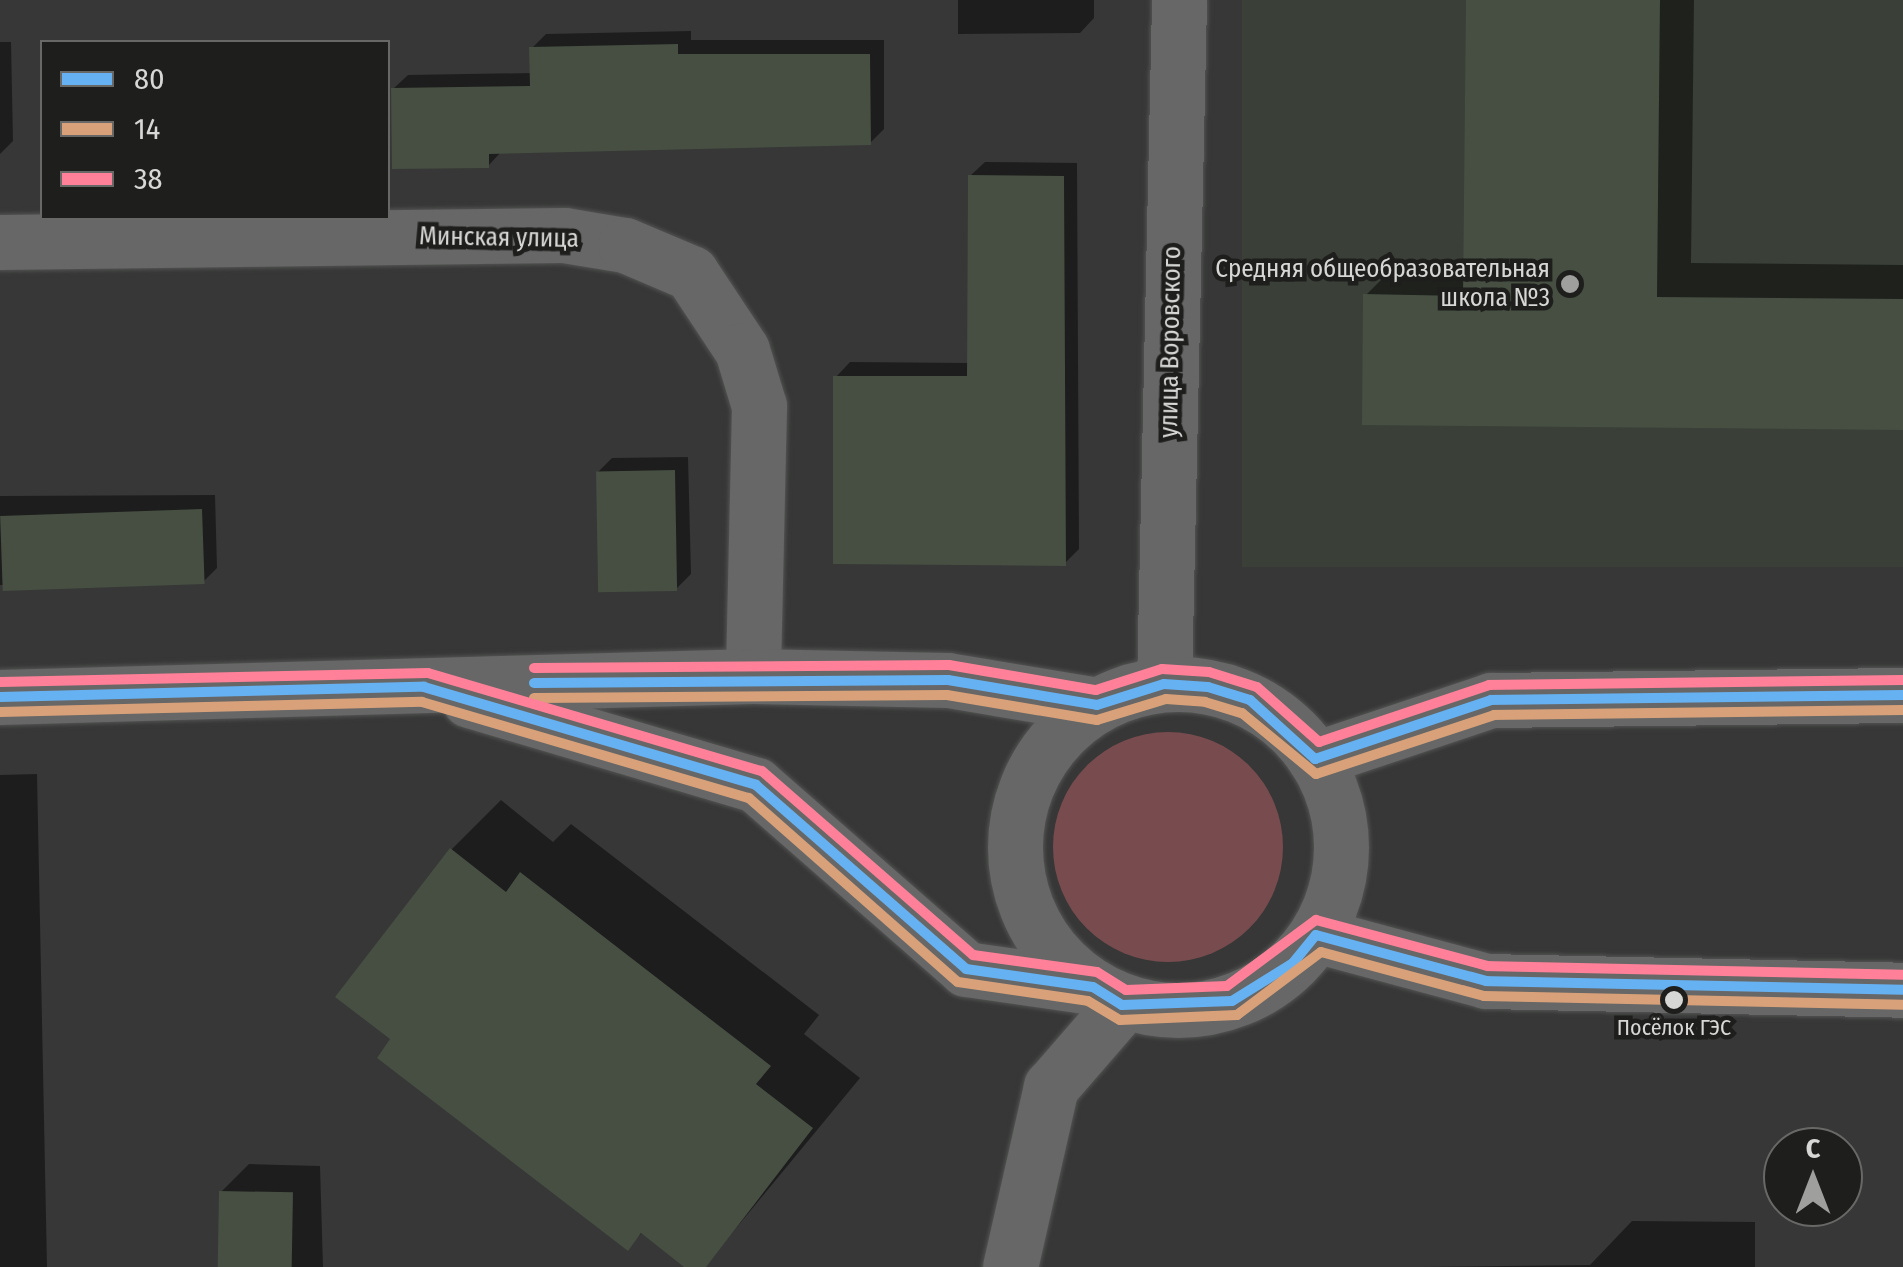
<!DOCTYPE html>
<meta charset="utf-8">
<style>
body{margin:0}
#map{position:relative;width:1903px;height:1267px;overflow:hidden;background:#363736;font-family:"Fira Sans Condensed",sans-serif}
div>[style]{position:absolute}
.built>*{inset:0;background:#3a3f38;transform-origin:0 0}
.green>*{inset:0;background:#784b4f}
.round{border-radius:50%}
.shadow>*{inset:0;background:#0007}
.building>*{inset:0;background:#464f42;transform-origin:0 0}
.roads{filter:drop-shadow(0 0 2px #525352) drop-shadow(0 0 2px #525352)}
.street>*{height:55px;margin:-27.5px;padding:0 27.5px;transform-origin:27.5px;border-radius:27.5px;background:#666766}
.street>.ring{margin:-27.5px;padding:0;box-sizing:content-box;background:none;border:55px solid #666766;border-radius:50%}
.secondary>*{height:55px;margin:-27.5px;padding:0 27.5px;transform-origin:27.5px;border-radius:27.5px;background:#666766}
.bus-1>*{height:10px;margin:-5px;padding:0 5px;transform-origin:5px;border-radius:5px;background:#66b1f2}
.bus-2>*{height:10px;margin:-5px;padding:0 5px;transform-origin:5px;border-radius:5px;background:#d9a179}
.bus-3>*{height:10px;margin:-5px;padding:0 5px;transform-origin:5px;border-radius:5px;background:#ff8098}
.dots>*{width:28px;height:28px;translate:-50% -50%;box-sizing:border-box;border:5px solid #1e1f1d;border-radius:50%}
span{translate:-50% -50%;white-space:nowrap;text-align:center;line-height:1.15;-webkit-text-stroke:9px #1e1f1d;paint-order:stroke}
.bus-label{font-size:22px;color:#d7d8d6}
.street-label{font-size:25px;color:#d7d8d6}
.poi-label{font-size:25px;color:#d7d8d6}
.right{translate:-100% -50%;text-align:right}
.legend{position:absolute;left:40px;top:40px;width:350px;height:180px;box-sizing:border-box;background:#1e1f1d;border:2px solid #686967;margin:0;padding:12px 18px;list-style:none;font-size:30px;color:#d7d8d6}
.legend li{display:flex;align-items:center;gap:20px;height:50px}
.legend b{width:50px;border:2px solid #686967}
.north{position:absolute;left:1763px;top:1127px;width:100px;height:100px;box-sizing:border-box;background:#1e1f1d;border:2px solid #686967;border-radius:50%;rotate:0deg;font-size:28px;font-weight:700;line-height:40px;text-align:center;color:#d7d8d6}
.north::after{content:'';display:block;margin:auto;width:35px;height:45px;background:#9fa09e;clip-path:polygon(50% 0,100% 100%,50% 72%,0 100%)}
</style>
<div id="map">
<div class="built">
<div style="left:1242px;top:0;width:661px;height:567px"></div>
</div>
<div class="green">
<div class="round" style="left:1053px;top:732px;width:230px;height:230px"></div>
</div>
<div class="shadow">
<div style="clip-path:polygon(958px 0,1094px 0,1094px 18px,1080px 33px,958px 34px)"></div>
<div style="clip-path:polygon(1468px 0,1694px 0,1691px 263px,1903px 265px,1903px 428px,1366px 295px,1401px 260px,1466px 261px)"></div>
<div style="clip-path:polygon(691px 31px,691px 40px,884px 40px,884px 129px,870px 143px,502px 151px,488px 166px,393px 89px,408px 75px,532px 73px,532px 48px,546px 34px)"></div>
<div style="clip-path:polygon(0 42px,11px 42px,13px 141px,0 154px)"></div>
<div style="clip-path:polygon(985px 162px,1077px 163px,1079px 549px,1065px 563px,836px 377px,850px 362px,969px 363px,970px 176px)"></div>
<div style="clip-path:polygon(688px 457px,691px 574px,676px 589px,598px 472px,612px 458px)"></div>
<div style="clip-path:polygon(215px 495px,217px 568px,203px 582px,0 585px,0 496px)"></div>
<div style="clip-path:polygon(37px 774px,47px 1267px,0 1267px,0 775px)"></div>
<div style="clip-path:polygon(501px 800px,553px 842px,571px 824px,819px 1015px,804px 1034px,860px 1078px,704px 1267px,688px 1267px,643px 1232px,627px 1247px,394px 1039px,452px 849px)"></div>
<div style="clip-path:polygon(249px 1164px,320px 1166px,323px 1267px,223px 1267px,221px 1192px)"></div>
<div style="clip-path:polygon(1632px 1221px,1755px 1222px,1755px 1267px,1421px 1267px,1590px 1265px)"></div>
</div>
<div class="building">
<div style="clip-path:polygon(1466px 0,1660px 0,1657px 297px,1903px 299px,1903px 430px,1362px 425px,1363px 294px,1463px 296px)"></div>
<div style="clip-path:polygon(678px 44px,678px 54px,870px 54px,871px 145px,489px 154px,489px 168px,392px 169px,391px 88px,530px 86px,529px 47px)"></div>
<div style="clip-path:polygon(968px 175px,1064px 176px,1066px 566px,833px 564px,833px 376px,967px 376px)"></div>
<div style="left:675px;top:470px;width:121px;height:79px;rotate:89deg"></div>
<div style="left:202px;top:509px;width:75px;height:202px;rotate:88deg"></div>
<div style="clip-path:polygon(450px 848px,506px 892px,520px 872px,771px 1066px,756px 1084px,813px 1128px,706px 1267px,684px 1267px,641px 1233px,628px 1251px,377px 1058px,390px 1039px,335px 997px)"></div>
<div style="left:219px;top:1191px;width:74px;height:76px;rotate:1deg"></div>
</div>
<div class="roads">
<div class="street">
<div style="left:0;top:242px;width:564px;rotate:-0.71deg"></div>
<div style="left:564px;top:235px;width:62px;rotate:9.3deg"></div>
<div style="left:625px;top:245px;width:72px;rotate:23deg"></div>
<div style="left:691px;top:273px;width:92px;rotate:56.5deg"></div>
<div style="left:742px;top:350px;width:59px;rotate:73.1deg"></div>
<div style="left:759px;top:406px;width:270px;rotate:91.3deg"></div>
<div style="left:1164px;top:684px;width:684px;rotate:-88.74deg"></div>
<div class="ring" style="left:1015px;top:684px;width:271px;height:271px"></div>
<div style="left:0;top:697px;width:753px;rotate:-1.6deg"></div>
<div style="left:753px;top:676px;width:195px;rotate:1.2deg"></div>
<div style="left:948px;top:680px;width:151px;rotate:9.5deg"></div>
<div style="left:469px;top:700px;width:299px;rotate:16.5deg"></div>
<div style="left:756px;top:785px;width:279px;rotate:41.2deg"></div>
<div style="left:966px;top:969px;width:128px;rotate:8.1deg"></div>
<div style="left:1010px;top:1267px;width:185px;rotate:-77.2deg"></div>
<div style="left:1051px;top:1087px;width:108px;rotate:-49.1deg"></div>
</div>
<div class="secondary">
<div style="left:1315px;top:759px;width:186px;rotate:-18.5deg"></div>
<div style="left:1491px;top:700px;width:412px;rotate:-0.7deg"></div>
<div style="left:1316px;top:935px;width:176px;rotate:15.1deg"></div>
<div style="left:1486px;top:981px;width:417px;rotate:1.2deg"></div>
</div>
</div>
<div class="bus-1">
<div style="left:534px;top:683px;width:414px;rotate:-0.4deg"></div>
<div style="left:948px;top:680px;width:151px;rotate:9.5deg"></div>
<div style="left:1097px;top:705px;width:70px;rotate:-17.4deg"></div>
<div style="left:1164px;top:684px;width:44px;rotate:3.9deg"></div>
<div style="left:1208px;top:687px;width:44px;rotate:17.2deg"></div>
<div style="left:1250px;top:700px;width:88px;rotate:42.2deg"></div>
<div style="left:1315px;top:759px;width:186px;rotate:-18.5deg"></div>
<div style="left:1491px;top:700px;width:412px;rotate:-0.7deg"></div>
<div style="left:0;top:697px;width:424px;rotate:-1.4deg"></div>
<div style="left:424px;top:687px;width:346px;rotate:16.4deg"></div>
<div style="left:756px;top:785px;width:279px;rotate:41.2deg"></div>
<div style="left:966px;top:969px;width:128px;rotate:8.1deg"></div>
<div style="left:1093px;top:987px;width:34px;rotate:32deg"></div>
<div style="left:1122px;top:1005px;width:110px;rotate:-2.1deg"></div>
<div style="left:1232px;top:1001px;width:72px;rotate:-31.9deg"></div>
<div style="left:1293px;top:963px;width:36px;rotate:-51deg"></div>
<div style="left:1316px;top:935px;width:176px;rotate:15.1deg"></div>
<div style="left:1486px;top:981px;width:417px;rotate:1.2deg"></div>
</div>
<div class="bus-2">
<div style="left:534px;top:698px;width:413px;rotate:-0.4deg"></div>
<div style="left:947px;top:695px;width:152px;rotate:9.5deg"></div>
<div style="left:1097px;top:720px;width:72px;rotate:-16.9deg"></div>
<div style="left:1166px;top:699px;width:39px;rotate:4deg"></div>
<div style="left:1205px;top:702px;width:39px;rotate:17deg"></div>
<div style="left:1242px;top:713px;width:96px;rotate:39.5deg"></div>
<div style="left:1316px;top:774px;width:188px;rotate:-18.3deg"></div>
<div style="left:1494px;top:715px;width:409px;rotate:-0.7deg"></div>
<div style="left:0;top:712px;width:422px;rotate:-1.4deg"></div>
<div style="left:422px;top:702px;width:341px;rotate:16.4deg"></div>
<div style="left:749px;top:798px;width:278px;rotate:41.4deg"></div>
<div style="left:958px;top:982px;width:131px;rotate:8.3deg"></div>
<div style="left:1088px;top:1001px;width:37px;rotate:31deg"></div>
<div style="left:1120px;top:1020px;width:117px;rotate:-2.4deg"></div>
<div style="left:1237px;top:1015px;width:105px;rotate:-36.9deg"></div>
<div style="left:1321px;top:952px;width:169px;rotate:15.1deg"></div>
<div style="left:1484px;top:996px;width:419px;rotate:1.2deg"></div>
</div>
<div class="bus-3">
<div style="left:534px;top:668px;width:415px;rotate:-0.4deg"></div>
<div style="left:949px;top:665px;width:149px;rotate:9.7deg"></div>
<div style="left:1096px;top:690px;width:69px;rotate:-17.7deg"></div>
<div style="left:1162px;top:669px;width:47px;rotate:3.7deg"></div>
<div style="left:1209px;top:672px;width:50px;rotate:17.4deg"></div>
<div style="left:1257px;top:687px;width:83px;rotate:41.6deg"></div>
<div style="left:1319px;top:742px;width:179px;rotate:-18.5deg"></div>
<div style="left:1489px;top:685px;width:414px;rotate:-0.7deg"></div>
<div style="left:0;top:682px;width:428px;rotate:-1.2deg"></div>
<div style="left:428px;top:673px;width:348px;rotate:16.4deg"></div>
<div style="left:762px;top:771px;width:280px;rotate:41.1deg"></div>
<div style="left:973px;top:955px;width:125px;rotate:7.8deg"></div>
<div style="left:1097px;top:972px;width:34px;rotate:32deg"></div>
<div style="left:1126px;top:990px;width:101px;rotate:-2.3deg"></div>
<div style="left:1227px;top:986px;width:111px;rotate:-36.6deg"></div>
<div style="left:1316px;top:920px;width:178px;rotate:15deg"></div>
<div style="left:1488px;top:966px;width:415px;rotate:1.2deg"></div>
</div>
<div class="dots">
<div style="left:1570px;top:284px;background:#9fa09e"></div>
<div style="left:1674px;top:1000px;background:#d7d8d6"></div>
</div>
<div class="bus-label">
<span style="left:1674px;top:1028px">Посёлок ГЭС</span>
</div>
<div class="street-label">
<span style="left:499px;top:238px;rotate:1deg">Минская улица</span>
<span style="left:1171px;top:342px;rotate:-89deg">улица Воровского</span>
</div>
<div class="poi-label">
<span class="right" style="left:1550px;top:284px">Средняя общеобразовательная<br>школа №3</span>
</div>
<ul class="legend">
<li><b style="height:12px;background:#66b1f2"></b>80</li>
<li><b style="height:12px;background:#d9a179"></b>14</li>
<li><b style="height:12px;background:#ff8098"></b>38</li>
</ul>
<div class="north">С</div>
</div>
